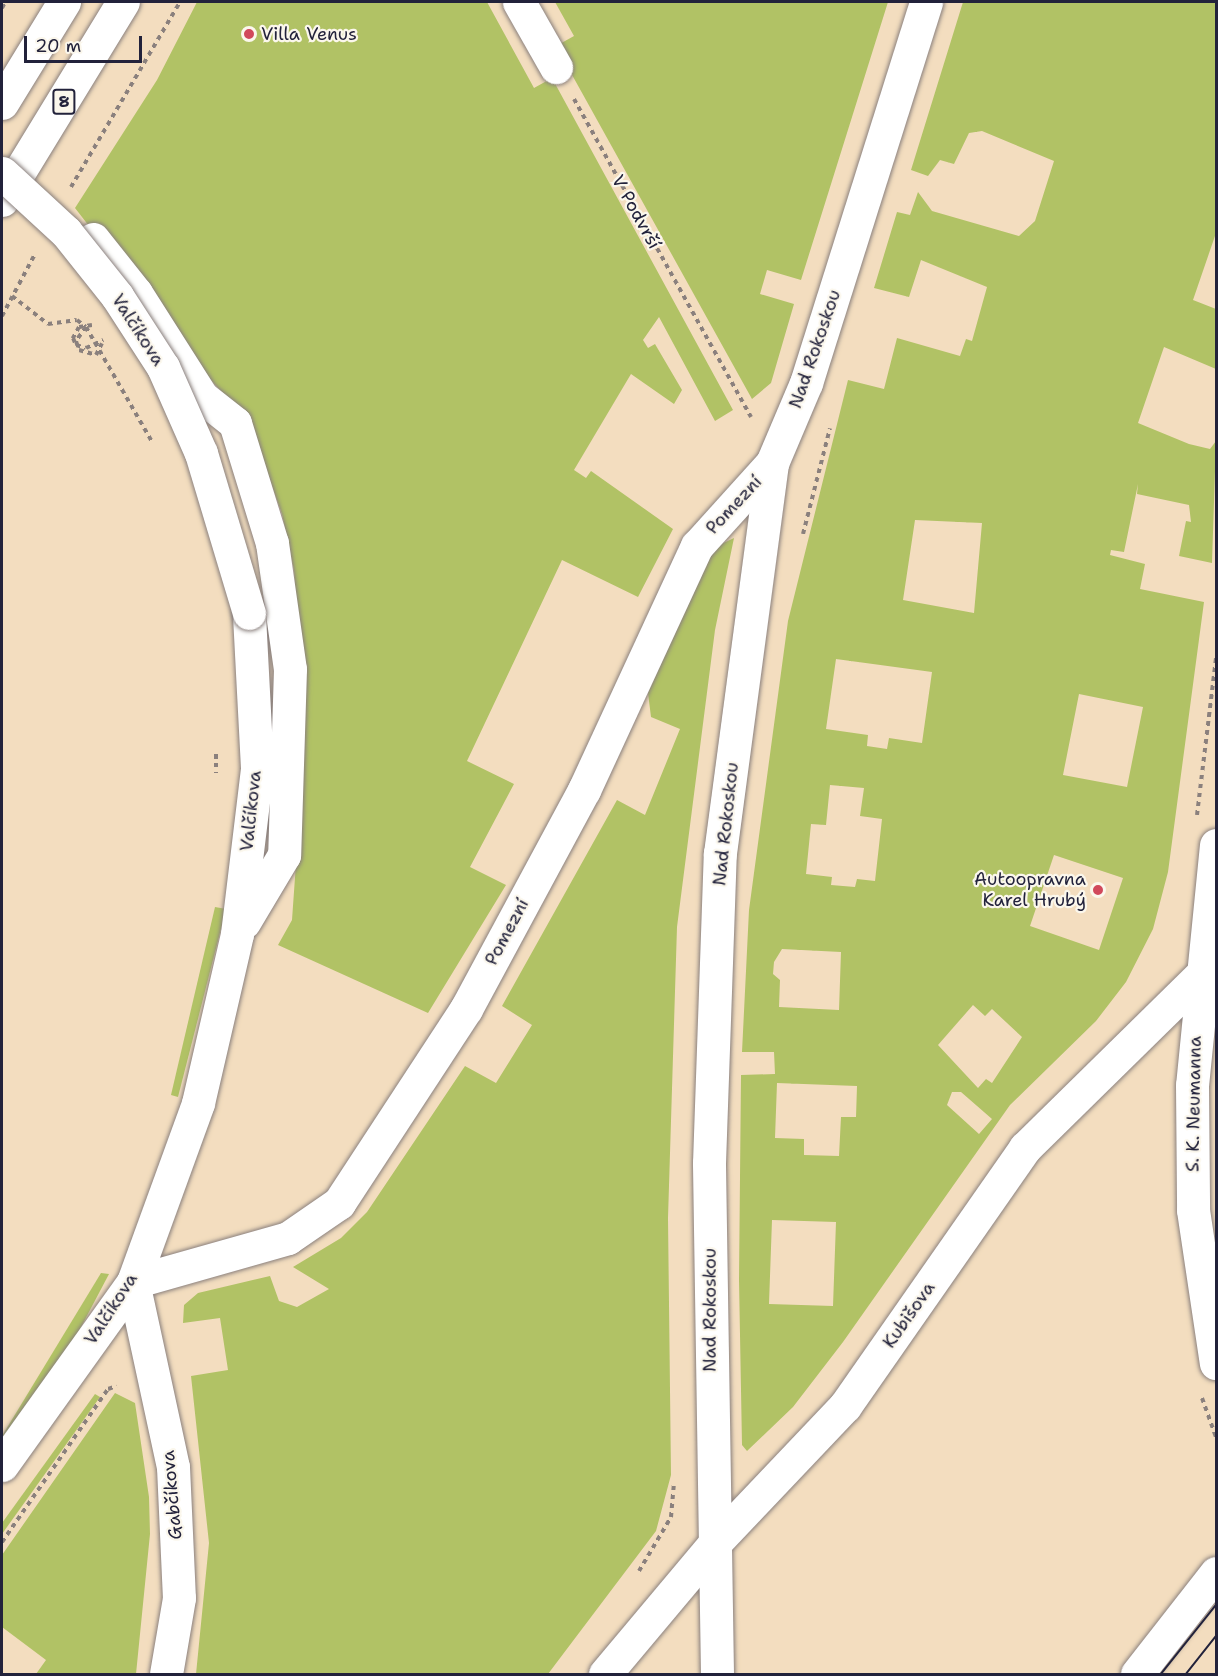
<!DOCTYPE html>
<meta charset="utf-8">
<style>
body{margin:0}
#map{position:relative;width:1218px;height:1676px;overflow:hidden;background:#f3ddbf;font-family:"Shantell Sans",sans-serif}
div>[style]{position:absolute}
.green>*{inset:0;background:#b1c265}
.path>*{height:4px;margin-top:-2px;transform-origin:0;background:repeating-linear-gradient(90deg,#8a807d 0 4.5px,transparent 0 9px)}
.roads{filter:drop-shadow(0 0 2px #8a807d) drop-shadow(0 0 2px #8a807d)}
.minor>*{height:33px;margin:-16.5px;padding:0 16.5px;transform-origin:16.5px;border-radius:16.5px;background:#fff}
.major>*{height:33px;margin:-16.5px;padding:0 16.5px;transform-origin:16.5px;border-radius:16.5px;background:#fff}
.tram>*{height:1.5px;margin:-0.75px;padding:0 0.75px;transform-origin:0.75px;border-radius:0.75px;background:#22223b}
.path-bridge>*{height:4px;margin-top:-2px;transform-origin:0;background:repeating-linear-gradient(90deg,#8a807d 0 4.5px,transparent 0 9px)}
.bridges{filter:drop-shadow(0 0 2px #8a807d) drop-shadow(0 0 2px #8a807d)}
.minor-bridge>*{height:33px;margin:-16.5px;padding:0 16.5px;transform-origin:16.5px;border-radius:16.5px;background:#fff}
.dots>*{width:16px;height:16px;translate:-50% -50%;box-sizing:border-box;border:3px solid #fbf7ec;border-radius:50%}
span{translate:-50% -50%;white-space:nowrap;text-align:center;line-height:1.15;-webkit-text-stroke:4.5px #fbf7ec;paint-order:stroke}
.shield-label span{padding:2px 4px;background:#fbf7ec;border:2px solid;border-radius:4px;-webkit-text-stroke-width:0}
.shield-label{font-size:16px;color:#22223b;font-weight:700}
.poi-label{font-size:18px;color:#22223b}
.left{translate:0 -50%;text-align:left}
.right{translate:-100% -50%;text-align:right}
.street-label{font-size:18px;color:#22223b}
.frame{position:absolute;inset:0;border:3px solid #22223b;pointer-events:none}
.scale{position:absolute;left:24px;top:36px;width:118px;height:27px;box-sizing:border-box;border:3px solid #22223b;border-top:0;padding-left:8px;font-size:18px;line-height:21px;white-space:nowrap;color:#22223b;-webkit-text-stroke:4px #fbf7ec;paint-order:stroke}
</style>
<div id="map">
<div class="green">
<div style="clip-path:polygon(197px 2px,487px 2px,534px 88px,552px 78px,733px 410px,715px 421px,659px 317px,643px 340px,648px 348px,655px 344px,682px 390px,674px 404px,631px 374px,574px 470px,586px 478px,591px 471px,673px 529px,638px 597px,562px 560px,467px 761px,514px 784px,470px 867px,506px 885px,428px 1013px,278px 945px,292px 920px,305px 736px,294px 570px,282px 514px,249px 421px,197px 365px,75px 208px,157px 80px)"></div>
<div style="clip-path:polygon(555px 2px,888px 2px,801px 280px,767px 270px,760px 294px,794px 304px,771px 383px,752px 399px,556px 46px,574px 36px)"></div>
<div style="clip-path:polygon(evenodd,963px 2px,1216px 2px,1216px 233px,1193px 300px,1216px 309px,1216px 369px,1164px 347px,1138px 423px,1189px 444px,1210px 449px,1216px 441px,1212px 563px,1179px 556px,1186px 521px,1191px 522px,1189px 505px,1137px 494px,1138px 484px,1124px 552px,1111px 550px,1110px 555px,1145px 564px,1140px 589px,1204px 602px,1168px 872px,1153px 929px,1126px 982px,1096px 1021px,1010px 1105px,843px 1342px,793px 1407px,747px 1451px,742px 1445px,739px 1280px,741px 1075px,775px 1074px,774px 1052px,742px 1052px,749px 910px,788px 621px,848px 380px,884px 389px,897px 338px,960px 356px,966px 339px,972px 341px,987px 287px,921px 260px,909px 297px,874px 288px,897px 212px,910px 215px,918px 192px,932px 211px,1019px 236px,1035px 221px,1054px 161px,982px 131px,969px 133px,954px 164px,940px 160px,928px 176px,911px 170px,963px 2px,915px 520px,982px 523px,974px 613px,903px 600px,915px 520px,963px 2px,836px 659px,932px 672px,922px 743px,889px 738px,887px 749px,867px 746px,868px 735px,826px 729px,836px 659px,963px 2px,1079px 694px,1143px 707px,1127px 787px,1063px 775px,1079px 694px,963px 2px,830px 785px,864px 788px,860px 816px,882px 819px,875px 881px,857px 879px,855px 887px,831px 885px,832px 877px,806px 874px,811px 824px,826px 825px,830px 785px,963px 2px,1054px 855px,1123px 878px,1099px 950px,1030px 926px,1054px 855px,963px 2px,782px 949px,841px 952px,839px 1010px,779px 1007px,780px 980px,773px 974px,774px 962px,782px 949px,963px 2px,973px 1005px,985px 1016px,992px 1009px,1022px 1037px,992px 1083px,986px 1079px,978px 1088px,938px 1045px,973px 1005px,963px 2px,777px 1083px,857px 1086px,856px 1117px,841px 1117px,839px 1156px,804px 1155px,804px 1139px,775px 1138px,777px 1083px,963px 2px,952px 1092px,961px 1092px,992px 1119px,979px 1134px,947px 1105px,952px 1092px,963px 2px,772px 1220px,836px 1222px,833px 1306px,769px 1304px,772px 1220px)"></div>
<div style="clip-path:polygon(734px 538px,715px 630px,677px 927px,668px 1218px,671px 1475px,656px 1531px,548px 1674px,196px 1674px,209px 1543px,191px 1376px,228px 1370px,220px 1318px,183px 1323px,184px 1305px,198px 1293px,270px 1276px,279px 1301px,297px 1307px,329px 1289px,293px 1267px,341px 1238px,367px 1212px,465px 1066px,496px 1083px,532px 1025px,502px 1006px,617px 800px,645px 815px,680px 729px,651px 717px,648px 693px,713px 548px)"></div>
<div style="clip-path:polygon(215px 907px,226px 909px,178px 1097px,171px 1095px)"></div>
<div style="clip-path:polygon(101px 1273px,109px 1274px,71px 1346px,2px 1451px,2px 1436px)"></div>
<div style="clip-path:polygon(115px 1393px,135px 1403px,149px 1497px,150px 1534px,136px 1674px,36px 1674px,46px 1660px,2px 1627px,2px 1555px)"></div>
<div style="clip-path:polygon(95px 1394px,100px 1397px,2px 1534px,2px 1523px)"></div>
</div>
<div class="path">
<div style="left:2px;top:8px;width:7px;rotate:-63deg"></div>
<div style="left:574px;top:99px;width:364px;rotate:60.9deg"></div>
<div style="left:71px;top:187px;width:215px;rotate:-59.5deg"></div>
<div style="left:12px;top:296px;width:46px;rotate:37.9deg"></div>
<div style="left:48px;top:324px;width:29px;rotate:-8deg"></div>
<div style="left:77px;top:320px;width:11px;rotate:38deg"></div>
<div style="left:86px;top:327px;width:133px;rotate:60.1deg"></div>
<div style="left:2px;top:316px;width:70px;rotate:-62deg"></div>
<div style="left:86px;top:327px;width:17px;rotate:126deg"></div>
<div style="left:76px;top:341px;width:9px;rotate:72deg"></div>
<div style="left:79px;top:350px;width:18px;rotate:16deg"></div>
<div style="left:803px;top:534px;width:109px;rotate:-75.7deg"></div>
<div style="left:216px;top:754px;width:19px;rotate:90deg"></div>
<div style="left:1197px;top:815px;width:158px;rotate:-83.1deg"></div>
<div style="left:1202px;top:1398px;width:41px;rotate:70.3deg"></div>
<div style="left:2px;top:1542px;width:186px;rotate:-55.3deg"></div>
<div style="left:108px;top:1389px;width:9px;rotate:-18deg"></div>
<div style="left:639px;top:1571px;width:63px;rotate:-59.3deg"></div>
<div style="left:671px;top:1517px;width:35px;rotate:-85deg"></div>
</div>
<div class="roads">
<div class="minor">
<div style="left:519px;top:2px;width:75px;rotate:60.4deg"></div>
<div style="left:93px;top:239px;width:69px;rotate:51.5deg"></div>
<div style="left:136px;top:293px;width:123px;rotate:57.6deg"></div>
<div style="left:202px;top:397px;width:42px;rotate:38.2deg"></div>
<div style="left:235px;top:423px;width:126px;rotate:72.9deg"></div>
<div style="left:272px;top:543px;width:127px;rotate:81.9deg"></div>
<div style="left:290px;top:669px;width:186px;rotate:91.8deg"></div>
<div style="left:284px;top:855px;width:78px;rotate:120.8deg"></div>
<div style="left:1216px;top:845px;width:241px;rotate:95.7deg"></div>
<div style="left:1192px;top:1085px;width:125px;rotate:89.5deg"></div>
<div style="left:1193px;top:1210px;width:155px;rotate:81.5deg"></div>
<div style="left:133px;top:1282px;width:161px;rotate:-15.8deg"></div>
<div style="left:288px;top:1238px;width:62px;rotate:-34.5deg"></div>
<div style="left:339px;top:1203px;width:232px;rotate:-56.8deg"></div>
<div style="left:466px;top:1009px;width:249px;rotate:-61.7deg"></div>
<div style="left:584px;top:790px;width:269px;rotate:-65.2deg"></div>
<div style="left:697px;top:546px;width:112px;rotate:-47.9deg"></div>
<div style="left:133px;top:1282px;width:189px;rotate:77.8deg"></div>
<div style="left:173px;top:1467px;width:131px;rotate:87.4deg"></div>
<div style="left:179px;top:1598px;width:77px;rotate:99.7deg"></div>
<div style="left:2px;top:1465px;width:225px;rotate:-54.4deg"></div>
<div style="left:133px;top:1282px;width:190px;rotate:-70deg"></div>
<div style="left:198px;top:1103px;width:173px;rotate:-77deg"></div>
<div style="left:237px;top:934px;width:167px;rotate:-83.1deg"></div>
<div style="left:257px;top:768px;width:155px;rotate:-93deg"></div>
<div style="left:605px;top:1674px;width:170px;rotate:-50deg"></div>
<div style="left:714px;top:1544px;width:190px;rotate:-46.5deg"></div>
<div style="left:845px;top:1406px;width:315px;rotate:-55.1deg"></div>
<div style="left:1025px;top:1148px;width:268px;rotate:-44.5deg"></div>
<div style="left:717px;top:1674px;width:511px;rotate:-90.9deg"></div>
<div style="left:709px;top:1163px;width:310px;rotate:-88deg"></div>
<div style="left:720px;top:853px;width:393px;rotate:-82.4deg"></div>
<div style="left:772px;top:463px;width:87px;rotate:-67deg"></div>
<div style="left:806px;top:383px;width:399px;rotate:-72.5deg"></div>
</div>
<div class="major">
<div style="left:2px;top:103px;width:119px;rotate:-58.5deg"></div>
<div style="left:2px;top:200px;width:232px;rotate:-58.6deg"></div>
<div style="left:1137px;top:1674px;width:128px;rotate:-52deg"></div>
</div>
</div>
<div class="tram">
<div style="left:1161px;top:1674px;width:88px;rotate:-51.4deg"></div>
<div style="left:1186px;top:1674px;width:48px;rotate:-51.7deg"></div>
</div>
<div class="path-bridge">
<div style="left:92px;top:325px;width:13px;rotate:171deg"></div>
<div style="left:79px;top:327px;width:13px;rotate:119deg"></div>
<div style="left:73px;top:338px;width:8px;rotate:67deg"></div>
<div style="left:76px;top:345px;width:10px;rotate:17deg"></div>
<div style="left:86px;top:348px;width:19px;rotate:-25deg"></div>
<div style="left:96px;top:355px;width:13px;rotate:-63deg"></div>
</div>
<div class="bridges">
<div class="minor-bridge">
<div style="left:2px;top:173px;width:87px;rotate:42.7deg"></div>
<div style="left:66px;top:232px;width:82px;rotate:51.4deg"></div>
<div style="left:117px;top:296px;width:85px;rotate:57.1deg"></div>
<div style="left:163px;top:367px;width:94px;rotate:66.2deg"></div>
<div style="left:201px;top:453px;width:167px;rotate:73.3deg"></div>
</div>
</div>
<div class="dots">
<div style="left:249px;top:34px;background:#d1495b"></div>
<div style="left:1098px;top:890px;background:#d1495b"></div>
</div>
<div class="shield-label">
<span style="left:64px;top:102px">8</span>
</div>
<div class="poi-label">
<span class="left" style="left:261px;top:34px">Villa Venus</span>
<span class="right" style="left:1086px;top:890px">Autoopravna<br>Karel Hrubý</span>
</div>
<div class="street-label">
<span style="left:636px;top:212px;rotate:61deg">V Podvrší</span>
<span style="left:138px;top:330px;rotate:57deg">Valčíkova</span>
<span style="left:815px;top:349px;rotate:-71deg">Nad Rokoskou</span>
<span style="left:734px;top:505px;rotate:-47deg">Pomezní</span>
<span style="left:251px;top:811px;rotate:-84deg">Valčíkova</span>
<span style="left:726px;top:824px;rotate:-84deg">Nad Rokoskou</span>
<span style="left:507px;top:932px;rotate:-62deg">Pomezní</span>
<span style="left:1194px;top:1104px;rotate:-89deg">S. K. Neumanna</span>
<span style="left:111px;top:1309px;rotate:-57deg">Valčíkova</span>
<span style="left:710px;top:1310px;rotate:-90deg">Nad Rokoskou</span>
<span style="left:909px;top:1315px;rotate:-55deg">Kubišova</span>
<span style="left:172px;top:1495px;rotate:-95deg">Gabčíkova</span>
</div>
<div class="frame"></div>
<div class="scale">20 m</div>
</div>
